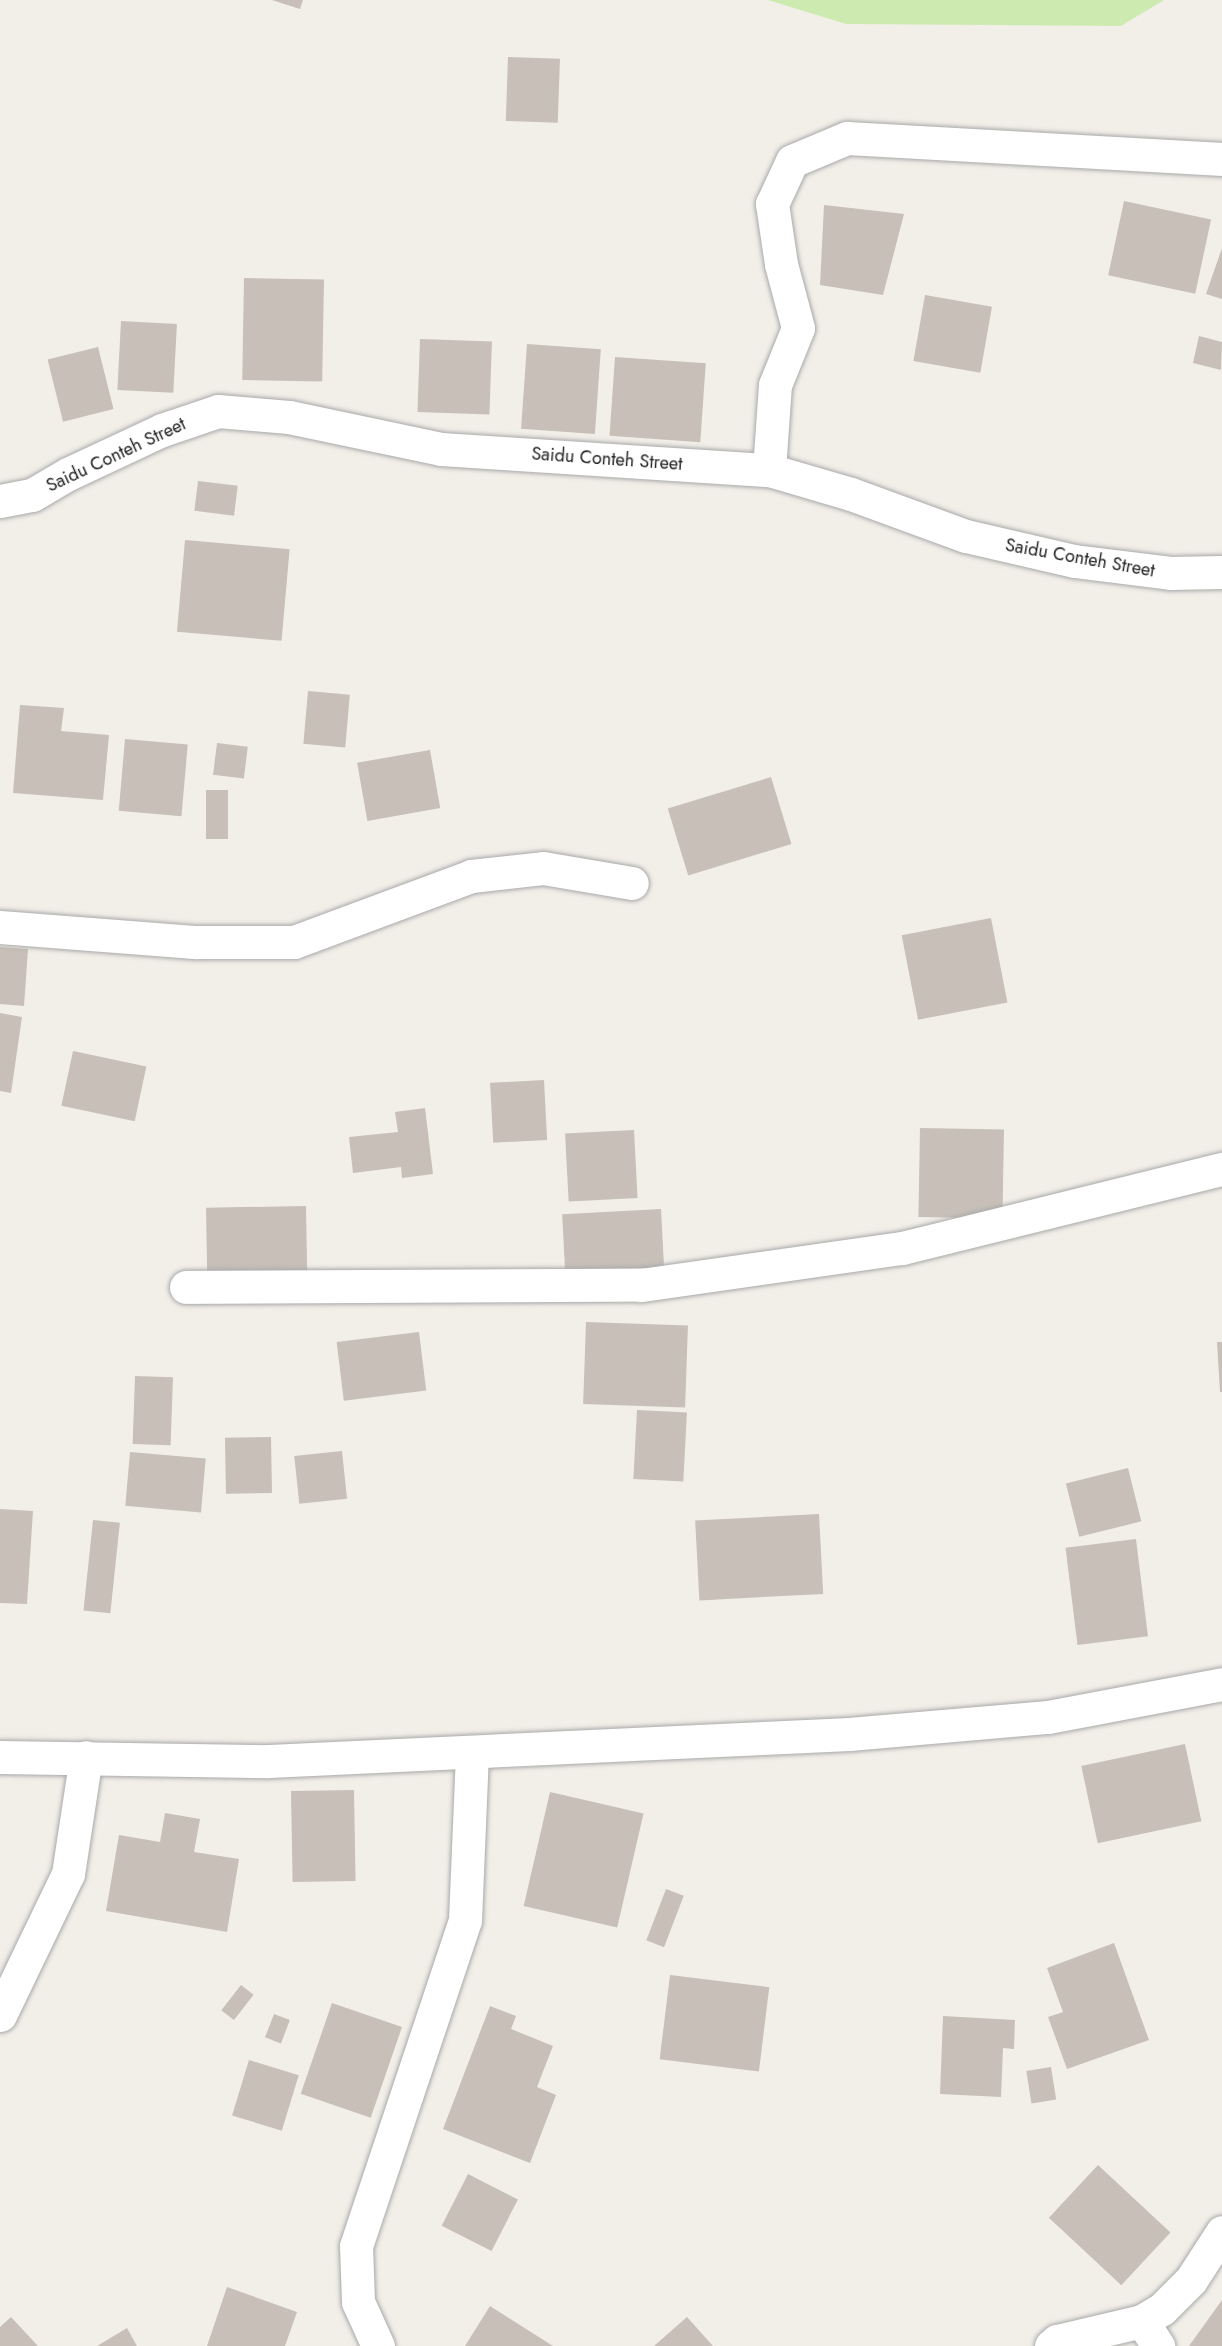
<!DOCTYPE html>
<style>
body{margin:0}
#map{position:relative;width:1222px;height:2346px;overflow:hidden;background:#f2efe9;font-family:Jost,sans-serif}
div>[style]{position:absolute}
.grass>*{inset:0;background:#cdebb0}
.building>*{inset:0;background:#c7bfb8;transform-origin:0 0}
.roads{filter:drop-shadow(0 0 2px #a9a9a9) drop-shadow(0 0 2px #a9a9a9)}
.minor>*{height:33px;margin:-16.5px;padding:0 16.5px;transform-origin:16.5px;border-radius:16.5px;background:#fff}
span{translate:-50% -50%;white-space:nowrap;text-align:center;line-height:1.15;-webkit-text-stroke:4.5px #fff;paint-order:stroke}
.street-label{font-size:18px;color:#222}
</style>
<div id="map">
<div class="grass">
<div style="clip-path:polygon(768px 0,1164px 0,1121px 26px,846px 24px)"></div>
</div>
<div class="building">
<div style="clip-path:polygon(272px 0,303px 0,300px 9px)"></div>
<div style="left:508px;top:57px;width:52px;height:64px;rotate:2deg"></div>
<div style="left:1124px;top:201px;width:89px;height:76px;rotate:12deg"></div>
<div style="clip-path:polygon(824px 205px,904px 214px,883px 295px,820px 285px)"></div>
<div style="clip-path:polygon(1222px 248px,1222px 299px,1206px 294px)"></div>
<div style="left:244px;top:278px;width:80px;height:102px;rotate:1deg"></div>
<div style="left:925px;top:295px;width:68px;height:67px;rotate:10deg"></div>
<div style="left:121px;top:321px;width:56px;height:69px;rotate:3deg"></div>
<div style="clip-path:polygon(1199px 336px,1222px 342px,1221px 370px,1193px 363px)"></div>
<div style="left:420px;top:339px;width:72px;height:73px;rotate:2deg"></div>
<div style="left:527px;top:344px;width:74px;height:85px;rotate:4deg"></div>
<div style="left:98px;top:347px;width:64px;height:52px;rotate:76deg"></div>
<div style="left:615px;top:357px;width:91px;height:79px;rotate:4deg"></div>
<div style="left:198px;top:481px;width:40px;height:30px;rotate:7deg"></div>
<div style="left:185px;top:540px;width:105px;height:92px;rotate:5deg"></div>
<div style="left:308px;top:691px;width:42px;height:53px;rotate:5deg"></div>
<div style="clip-path:polygon(20px 705px,64px 708px,61px 731px,109px 735px,103px 800px,13px 793px)"></div>
<div style="left:125px;top:739px;width:63px;height:72px;rotate:5deg"></div>
<div style="left:217px;top:743px;width:31px;height:32px;rotate:7deg"></div>
<div style="left:430px;top:750px;width:59px;height:74px;rotate:80deg"></div>
<div style="left:771px;top:777px;width:70px;height:108px;rotate:73deg"></div>
<div style="left:206px;top:790px;width:22px;height:49px"></div>
<div style="left:991px;top:918px;width:86px;height:91px;rotate:79deg"></div>
<div style="clip-path:polygon(0 947px,28px 949px,24px 1006px,0 1004px)"></div>
<div style="clip-path:polygon(0 1013px,22px 1017px,11px 1093px,0 1091px)"></div>
<div style="left:73px;top:1051px;width:75px;height:56px;rotate:12deg"></div>
<div style="left:544px;top:1080px;width:60px;height:54px;rotate:87deg"></div>
<div style="clip-path:polygon(425px 1108px,433px 1174px,402px 1178px,401px 1167px,353px 1173px,349px 1137px,398px 1132px,395px 1112px)"></div>
<div style="left:920px;top:1128px;width:84px;height:89px;rotate:1deg"></div>
<div style="left:634px;top:1130px;width:68px;height:69px;rotate:87deg"></div>
<div style="left:306px;top:1206px;width:67px;height:100px;rotate:89deg"></div>
<div style="left:661px;top:1209px;width:58px;height:99px;rotate:87deg"></div>
<div style="left:586px;top:1322px;width:102px;height:82px;rotate:2deg"></div>
<div style="left:419px;top:1332px;width:59px;height:83px;rotate:83deg"></div>
<div style="clip-path:polygon(1217px 1342px,1222px 1342px,1222px 1392px,1220px 1392px)"></div>
<div style="left:135px;top:1376px;width:38px;height:68px;rotate:2deg"></div>
<div style="left:637px;top:1410px;width:50px;height:69px;rotate:3deg"></div>
<div style="left:271px;top:1437px;width:56px;height:46px;rotate:89deg"></div>
<div style="left:342px;top:1451px;width:48px;height:48px;rotate:84deg"></div>
<div style="left:130px;top:1452px;width:76px;height:54px;rotate:5deg"></div>
<div style="left:1128px;top:1468px;width:55px;height:64px;rotate:76deg"></div>
<div style="clip-path:polygon(0 1509px,33px 1511px,27px 1604px,0 1603px)"></div>
<div style="left:819px;top:1514px;width:80px;height:124px;rotate:87deg"></div>
<div style="left:93px;top:1520px;width:27px;height:91px;rotate:6deg"></div>
<div style="left:1136px;top:1539px;width:98px;height:71px;rotate:83deg"></div>
<div style="left:1185px;top:1744px;width:79px;height:106px;rotate:78deg"></div>
<div style="left:354px;top:1790px;width:91px;height:63px;rotate:89deg"></div>
<div style="left:550px;top:1792px;width:96px;height:117px;rotate:13deg"></div>
<div style="clip-path:polygon(165px 1813px,200px 1819px,194px 1852px,239px 1859px,227px 1932px,106px 1911px,119px 1835px,160px 1842px)"></div>
<div style="left:666px;top:1889px;width:19px;height:55px;rotate:21deg"></div>
<div style="clip-path:polygon(1114px 1943px,1149px 2040px,1067px 2069px,1048px 2017px,1063px 2012px,1047px 1968px)"></div>
<div style="left:670px;top:1975px;width:100px;height:85px;rotate:7deg"></div>
<div style="left:241px;top:1985px;width:16px;height:32px;rotate:38deg"></div>
<div style="left:332px;top:2003px;width:74px;height:96px;rotate:19deg"></div>
<div style="clip-path:polygon(490px 2006px,516px 2016px,511px 2029px,553px 2046px,537px 2087px,556px 2095px,530px 2163px,443px 2129px)"></div>
<div style="left:274px;top:2014px;width:17px;height:25px;rotate:21deg"></div>
<div style="clip-path:polygon(943px 2016px,1015px 2020px,1014px 2049px,1003px 2048px,1001px 2097px,940px 2094px)"></div>
<div style="left:249px;top:2060px;width:52px;height:58px;rotate:17deg"></div>
<div style="left:1051px;top:2067px;width:33px;height:25px;rotate:81deg"></div>
<div style="left:1098px;top:2165px;width:99px;height:72px;rotate:43deg"></div>
<div style="left:468px;top:2174px;width:56px;height:58px;rotate:27deg"></div>
<div style="clip-path:polygon(227px 2287px,297px 2312px,285px 2346px,207px 2346px)"></div>
<div style="clip-path:polygon(1222px 2300px,1222px 2346px,1189px 2346px)"></div>
<div style="clip-path:polygon(490px 2306px,553px 2346px,465px 2346px)"></div>
<div style="clip-path:polygon(11px 2317px,38px 2346px,0 2346px,0 2327px)"></div>
<div style="clip-path:polygon(687px 2317px,713px 2346px,654px 2346px)"></div>
<div style="clip-path:polygon(127px 2328px,137px 2346px,97px 2346px)"></div>
</div>
<div class="roads">
<div class="minor">
<div style="left:769px;top:470px;width:85px;rotate:-86deg"></div>
<div style="left:775px;top:385px;width:61px;rotate:-68deg"></div>
<div style="left:798px;top:328px;width:66px;rotate:-104.9deg"></div>
<div style="left:781px;top:264px;width:61px;rotate:-98.5deg"></div>
<div style="left:772px;top:204px;width:47px;rotate:-65.1deg"></div>
<div style="left:792px;top:161px;width:60px;rotate:-22.7deg"></div>
<div style="left:847px;top:138px;width:376px;rotate:3.2deg"></div>
<div style="left:0;top:501px;width:33px;rotate:-11deg"></div>
<div style="left:32px;top:495px;width:42px;rotate:-30.3deg"></div>
<div style="left:68px;top:474px;width:104px;rotate:-25.1deg"></div>
<div style="left:162px;top:430px;width:59px;rotate:-18.7deg"></div>
<div style="left:218px;top:411px;width:71px;rotate:4.8deg"></div>
<div style="left:289px;top:417px;width:155px;rotate:11.9deg"></div>
<div style="left:441px;top:449px;width:329px;rotate:3.7deg"></div>
<div style="left:769px;top:470px;width:85px;rotate:16.3deg"></div>
<div style="left:851px;top:494px;width:122px;rotate:20.1deg"></div>
<div style="left:966px;top:536px;width:111px;rotate:13deg"></div>
<div style="left:1074px;top:561px;width:97px;rotate:7.1deg"></div>
<div style="left:1170px;top:573px;width:52px;rotate:-1.1deg"></div>
<div style="left:0;top:927px;width:198px;rotate:4.4deg"></div>
<div style="left:197px;top:942px;width:97px"></div>
<div style="left:294px;top:942px;width:189px;rotate:-20.4deg"></div>
<div style="left:471px;top:876px;width:72px;rotate:-6.3deg"></div>
<div style="left:543px;top:868px;width:90px;rotate:9.6deg"></div>
<div style="left:186px;top:1287px;width:455px;rotate:-0.3deg"></div>
<div style="left:641px;top:1285px;width:264px;rotate:-8.1deg"></div>
<div style="left:902px;top:1248px;width:330px;rotate:-13.9deg"></div>
<div style="left:0;top:1757px;width:269px;rotate:0.9deg"></div>
<div style="left:269px;top:1761px;width:581px;rotate:-2.67deg"></div>
<div style="left:849px;top:1734px;width:200px;rotate:-4.9deg"></div>
<div style="left:1048px;top:1717px;width:177px;rotate:-10.7deg"></div>
<div style="left:0;top:2015px;width:157px;rotate:-64.3deg"></div>
<div style="left:68px;top:1874px;width:118px;rotate:-81.3deg"></div>
<div style="left:1142px;top:2321px;width:30px;rotate:57deg"></div>
<div style="left:378px;top:2346px;width:48px;rotate:-114.4deg"></div>
<div style="left:358px;top:2302px;width:56px;rotate:-92deg"></div>
<div style="left:356px;top:2246px;width:344px;rotate:-71.5deg"></div>
<div style="left:465px;top:1920px;width:168px;rotate:-87.6deg"></div>
<div style="left:1051px;top:2346px;width:8px;rotate:-40deg"></div>
<div style="left:1057px;top:2341px;width:87px;rotate:-13.2deg"></div>
<div style="left:1142px;top:2321px;width:23px;rotate:-31deg"></div>
<div style="left:1162px;top:2309px;width:41px;rotate:-45deg"></div>
<div style="left:1191px;top:2280px;width:57px;rotate:-57.1deg"></div>
</div>
</div>
<div class="street-label">
<span style="left:116px;top:455px;rotate:-25deg">Saidu Conteh Street</span>
<span style="left:607px;top:459px;rotate:4deg">Saidu Conteh Street</span>
<span style="left:1080px;top:558px;rotate:10deg">Saidu Conteh Street</span>
</div>
</div>
